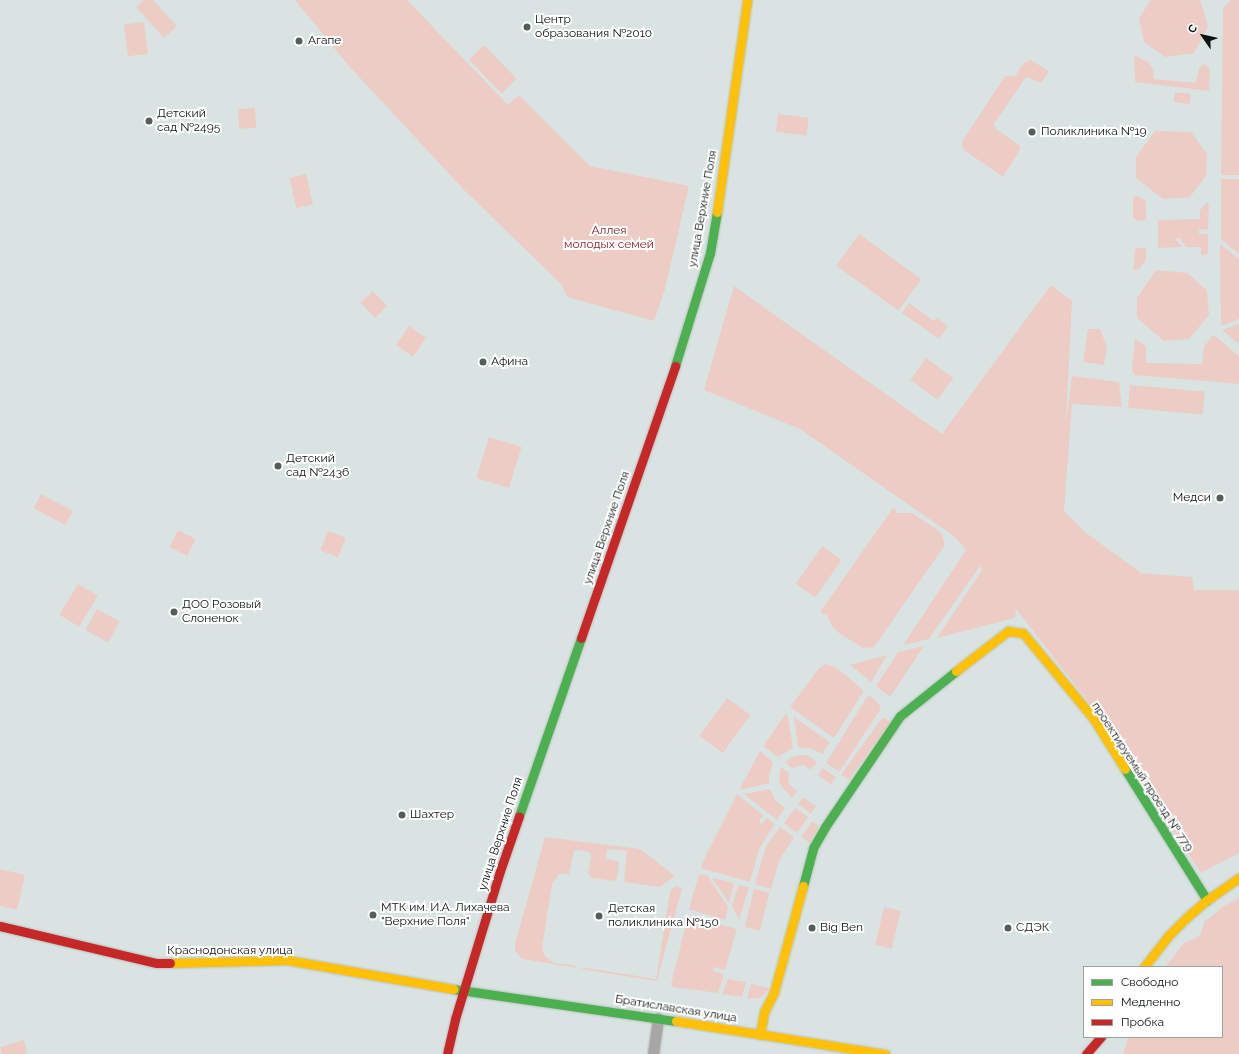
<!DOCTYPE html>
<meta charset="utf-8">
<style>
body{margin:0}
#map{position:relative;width:1239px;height:1054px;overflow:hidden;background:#d9e4e2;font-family:Raleway,sans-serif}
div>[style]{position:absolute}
.green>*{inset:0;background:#edccc6;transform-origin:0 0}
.roads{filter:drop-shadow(0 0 1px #b9c2c0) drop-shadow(0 0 1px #b9c2c0)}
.street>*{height:11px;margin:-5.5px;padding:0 5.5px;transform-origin:5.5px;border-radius:5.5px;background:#a7a6a5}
.fast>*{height:9px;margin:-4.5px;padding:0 4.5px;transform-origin:4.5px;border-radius:4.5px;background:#4caf50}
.slow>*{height:9px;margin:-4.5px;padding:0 4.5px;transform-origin:4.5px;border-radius:4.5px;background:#ffc107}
.jam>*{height:9px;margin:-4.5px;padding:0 4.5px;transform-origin:4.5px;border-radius:4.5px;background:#c62828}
.dots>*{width:11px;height:11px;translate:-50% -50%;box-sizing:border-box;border:2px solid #fff;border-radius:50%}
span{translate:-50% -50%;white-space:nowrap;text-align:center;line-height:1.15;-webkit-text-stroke:4px #fff;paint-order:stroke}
.poi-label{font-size:12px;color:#0c1412}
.left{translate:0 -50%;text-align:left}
.right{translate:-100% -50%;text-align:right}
.street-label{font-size:12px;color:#0c1412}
.park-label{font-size:12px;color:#7e1c1b}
.legend{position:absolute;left:1083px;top:966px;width:140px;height:72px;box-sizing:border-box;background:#fff;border:1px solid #9ea1a0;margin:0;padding:5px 7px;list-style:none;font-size:12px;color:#0c1412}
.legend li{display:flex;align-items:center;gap:8px;height:20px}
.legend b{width:20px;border:1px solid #9ea1a0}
.north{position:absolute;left:1183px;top:16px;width:40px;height:40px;-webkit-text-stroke:3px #fff;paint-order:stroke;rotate:304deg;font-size:11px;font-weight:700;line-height:16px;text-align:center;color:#0c1412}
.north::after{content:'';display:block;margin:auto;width:14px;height:18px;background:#0c1412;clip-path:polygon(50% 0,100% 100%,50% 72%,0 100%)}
</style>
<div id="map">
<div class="green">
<div style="clip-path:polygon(144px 0,153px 0,177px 26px,164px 38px,136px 7px)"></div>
<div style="clip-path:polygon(295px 0,407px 0,508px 105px,519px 95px,590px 166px,689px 186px,665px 289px,654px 321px,567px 297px,561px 284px,465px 191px,348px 65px)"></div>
<div style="clip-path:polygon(1151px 0,1198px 0,1201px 2px,1208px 27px,1194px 53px,1165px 57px,1144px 42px,1139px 18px)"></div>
<div style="clip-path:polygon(1231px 0,1239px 0,1239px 175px,1221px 175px,1223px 8px)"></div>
<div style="left:144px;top:22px;width:32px;height:20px;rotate:83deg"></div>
<div style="left:484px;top:45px;width:47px;height:21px;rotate:46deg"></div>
<div style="clip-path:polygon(1134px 55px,1148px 62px,1154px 71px,1153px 79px,1196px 83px,1199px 68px,1205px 64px,1210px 69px,1209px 91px,1135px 82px)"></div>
<div style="clip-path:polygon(1031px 60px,1049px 71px,1041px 83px,1026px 77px,994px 124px,996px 129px,1020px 146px,1019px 152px,1003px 177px,964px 150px,962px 145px,963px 140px,1005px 76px,1015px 76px,1025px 62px)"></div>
<div style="left:1175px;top:92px;width:16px;height:10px;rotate:7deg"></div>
<div style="left:255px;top:108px;width:20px;height:17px;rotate:87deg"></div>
<div style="left:778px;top:114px;width:31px;height:18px;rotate:7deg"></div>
<div style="clip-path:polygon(1155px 131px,1191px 132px,1207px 154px,1206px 176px,1190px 197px,1163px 199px,1136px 178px,1136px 157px)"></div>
<div style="left:306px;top:174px;width:31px;height:17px;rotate:77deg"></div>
<div style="clip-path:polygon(1221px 179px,1239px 179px,1239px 254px,1221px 239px)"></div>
<div style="clip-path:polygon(1138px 196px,1146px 201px,1146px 220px,1137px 221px,1133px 217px,1133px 197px)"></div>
<div style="clip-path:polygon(1207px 202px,1209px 207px,1208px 229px,1199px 230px,1199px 234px,1208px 234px,1208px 254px,1201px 255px,1201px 247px,1186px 247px,1180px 238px,1175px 239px,1182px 247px,1158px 248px,1158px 220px,1200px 219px,1200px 210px)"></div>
<div style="left:859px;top:234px;width:77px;height:39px;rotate:36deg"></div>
<div style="clip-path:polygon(1220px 244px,1239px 259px,1239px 319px,1221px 326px)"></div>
<div style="clip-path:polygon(1138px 248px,1146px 248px,1146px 260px,1139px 269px,1133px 270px,1135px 249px)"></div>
<div style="clip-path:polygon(1156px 270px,1188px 273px,1207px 291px,1209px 315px,1189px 339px,1164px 341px,1137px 318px,1137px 298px)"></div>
<div style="clip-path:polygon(1051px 285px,1072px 301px,1066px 423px,1072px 376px,1119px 382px,1122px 407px,1072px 404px,1064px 511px,1085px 532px,1141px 573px,1192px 577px,1194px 590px,1239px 590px,1239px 853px,1201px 873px,1087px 700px,1016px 609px,1015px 618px,937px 638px,982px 570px,980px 566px,929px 639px,903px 645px,966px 550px,955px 537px,800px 429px,704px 390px,734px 286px,942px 434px)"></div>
<div style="left:373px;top:291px;width:21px;height:17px;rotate:47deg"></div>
<div style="clip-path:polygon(909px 303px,934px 321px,937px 318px,948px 326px,939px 339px,902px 313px)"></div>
<div style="clip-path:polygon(1239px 324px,1239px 344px,1222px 330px)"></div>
<div style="left:409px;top:326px;width:21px;height:23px;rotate:35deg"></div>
<div style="clip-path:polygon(1088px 329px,1100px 329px,1107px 347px,1104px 365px,1083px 362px)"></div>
<div style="clip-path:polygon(1212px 336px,1215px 336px,1239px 356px,1239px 384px,1134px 375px,1132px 369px,1135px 338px,1146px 347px,1146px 363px,1202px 364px,1204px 347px)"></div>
<div style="left:926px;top:358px;width:34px;height:27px;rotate:36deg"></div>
<div style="left:1130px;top:385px;width:75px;height:23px;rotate:5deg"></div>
<div style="left:489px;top:437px;width:34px;height:43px;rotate:17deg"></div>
<div style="left:41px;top:494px;width:36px;height:16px;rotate:28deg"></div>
<div style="clip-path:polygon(893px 508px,897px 510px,896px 513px,912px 513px,935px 528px,942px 534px,945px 545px,874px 647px,863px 648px,840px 634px,832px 626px,826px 613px,824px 615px,820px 612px)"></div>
<div style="left:178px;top:530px;width:20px;height:19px;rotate:27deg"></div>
<div style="left:328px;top:531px;width:19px;height:21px;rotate:21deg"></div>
<div style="left:822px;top:546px;width:24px;height:46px;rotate:35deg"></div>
<div style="left:78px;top:584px;width:23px;height:36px;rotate:31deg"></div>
<div style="left:97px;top:609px;width:26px;height:24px;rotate:29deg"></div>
<div style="clip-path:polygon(924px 646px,890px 697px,876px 686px,898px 652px)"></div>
<div style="clip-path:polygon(887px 655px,871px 682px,850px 665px)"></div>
<div style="clip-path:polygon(826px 664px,837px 668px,862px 689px,863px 692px,834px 738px,790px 707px,819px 668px)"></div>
<div style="clip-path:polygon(870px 696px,880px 705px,880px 710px,839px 772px,826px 763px,867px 697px)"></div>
<div style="left:727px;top:698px;width:29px;height:47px;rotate:36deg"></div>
<div style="clip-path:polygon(787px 712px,793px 748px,778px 757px,763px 746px)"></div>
<div style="clip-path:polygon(794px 717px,830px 742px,822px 754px,813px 749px,798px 747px)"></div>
<div style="left:883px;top:717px;width:9px;height:71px;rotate:36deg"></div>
<div style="clip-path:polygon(760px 751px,773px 762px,769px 776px,769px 783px,739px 790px)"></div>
<div style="clip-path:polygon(802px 755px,809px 756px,817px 762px,811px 770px,804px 765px,792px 768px,785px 762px,792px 757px)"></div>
<div style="clip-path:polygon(781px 767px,789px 773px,788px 783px,797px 791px,792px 798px,781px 786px,779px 779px)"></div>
<div style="left:823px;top:768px;width:16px;height:9px;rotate:35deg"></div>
<div style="clip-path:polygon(770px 789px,775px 800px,785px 808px,777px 820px,744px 794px)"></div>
<div style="clip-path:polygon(737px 794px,763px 815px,759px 822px,761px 824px,767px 818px,775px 824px,759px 849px,750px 882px,701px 868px,705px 857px)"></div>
<div style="left:803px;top:797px;width:16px;height:9px;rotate:35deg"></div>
<div style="left:795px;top:808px;width:16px;height:19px;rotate:35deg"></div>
<div style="clip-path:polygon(812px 821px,819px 826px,810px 843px,801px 837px)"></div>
<div style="clip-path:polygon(780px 827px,794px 837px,779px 861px,771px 889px,755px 884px,766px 846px)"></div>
<div style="clip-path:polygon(545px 837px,640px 849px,675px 876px,660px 887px,625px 882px,624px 880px,627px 851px,607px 849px,606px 859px,618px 861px,619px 863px,617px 878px,615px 881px,592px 878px,588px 874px,591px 857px,590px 852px,577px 850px,574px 851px,569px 874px,559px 874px,552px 884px,542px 948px,545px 956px,554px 963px,574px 965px,577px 968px,522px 959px,515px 951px,515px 944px)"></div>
<div style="clip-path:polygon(0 869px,25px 875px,17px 910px,0 906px)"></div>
<div style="clip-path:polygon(699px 874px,707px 875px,728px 907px,725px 920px,689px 909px)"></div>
<div style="clip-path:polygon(712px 878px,734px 883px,729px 903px)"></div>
<div style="clip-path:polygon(738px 885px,749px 887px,739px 920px,732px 907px)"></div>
<div style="clip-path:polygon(677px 886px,682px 889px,657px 981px,580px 969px,587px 968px,656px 979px,670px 892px,673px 888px)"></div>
<div style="left:754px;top:889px;width:16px;height:39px;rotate:14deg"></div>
<div style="clip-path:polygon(1239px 898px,1239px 1054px,1123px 1054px,1128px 1037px,1222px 1037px,1222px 967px,1165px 967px,1185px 942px,1194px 939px,1201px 934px,1204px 922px,1224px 906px)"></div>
<div style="left:884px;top:907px;width:17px;height:39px;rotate:13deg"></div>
<div style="clip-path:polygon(688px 916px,737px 929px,725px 970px,714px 967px,713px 969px,713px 971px,724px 974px,718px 993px,673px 987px,671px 984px)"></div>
<div style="clip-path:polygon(728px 979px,746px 982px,742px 997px,722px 994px)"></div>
<div style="clip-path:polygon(751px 984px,769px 988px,763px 996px,759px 998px,747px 999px)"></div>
<div style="clip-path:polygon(24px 1040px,27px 1054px,2px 1054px,0 1047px)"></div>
</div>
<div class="roads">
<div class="street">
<div style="left:653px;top:1054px;width:36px;rotate:-82deg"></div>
</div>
<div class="fast">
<div style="left:675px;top:366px;width:118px;rotate:-72.8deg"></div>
<div style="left:710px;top:253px;width:42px;rotate:-80.3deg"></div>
<div style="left:1125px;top:769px;width:155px;rotate:58deg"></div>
<div style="left:519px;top:816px;width:188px;rotate:-70.8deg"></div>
<div style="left:803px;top:886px;width:39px;rotate:-75deg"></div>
<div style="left:813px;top:848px;width:24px;rotate:-60deg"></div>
<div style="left:825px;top:827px;width:134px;rotate:-56deg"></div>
<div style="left:900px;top:716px;width:72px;rotate:-38.8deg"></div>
<div style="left:453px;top:989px;width:225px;rotate:8.2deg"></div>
</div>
<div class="slow">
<div style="left:717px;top:212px;width:214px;rotate:-81.9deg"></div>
<div style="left:956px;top:671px;width:66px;rotate:-37.6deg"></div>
<div style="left:1008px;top:631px;width:15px;rotate:8deg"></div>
<div style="left:1023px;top:633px;width:110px;rotate:50.5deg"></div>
<div style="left:1093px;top:718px;width:60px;rotate:57.9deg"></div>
<div style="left:170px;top:963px;width:117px;rotate:-1.5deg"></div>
<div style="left:287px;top:960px;width:169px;rotate:9.9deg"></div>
<div style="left:1144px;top:967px;width:39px;rotate:-52deg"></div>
<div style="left:1168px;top:936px;width:25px;rotate:-45deg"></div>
<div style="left:1186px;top:918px;width:28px;rotate:-41deg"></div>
<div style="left:1207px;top:900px;width:39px;rotate:-35deg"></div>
<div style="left:676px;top:1021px;width:212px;rotate:9deg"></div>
<div style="left:760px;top:1035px;width:23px;rotate:-80deg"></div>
<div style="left:764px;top:1012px;width:22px;rotate:-63deg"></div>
<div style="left:774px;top:992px;width:110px;rotate:-74.7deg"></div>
</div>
<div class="jam">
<div style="left:581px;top:638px;width:288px;rotate:-70.9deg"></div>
<div style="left:0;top:926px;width:161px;rotate:13.3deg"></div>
<div style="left:157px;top:963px;width:13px"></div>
<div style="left:447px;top:1054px;width:36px;rotate:-77deg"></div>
<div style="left:455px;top:1019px;width:155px;rotate:-73.1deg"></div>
<div style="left:500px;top:871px;width:58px;rotate:-70.9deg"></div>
<div style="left:1086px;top:1054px;width:23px;rotate:-49deg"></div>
</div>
</div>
<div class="dots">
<div style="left:527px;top:27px;background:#545d5b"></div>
<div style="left:299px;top:41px;background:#545d5b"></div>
<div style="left:149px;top:121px;background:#545d5b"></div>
<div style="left:1032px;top:132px;background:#545d5b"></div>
<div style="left:483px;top:362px;background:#545d5b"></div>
<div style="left:278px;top:466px;background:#545d5b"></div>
<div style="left:1220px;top:498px;background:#545d5b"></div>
<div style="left:174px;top:612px;background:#545d5b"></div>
<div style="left:402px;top:815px;background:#545d5b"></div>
<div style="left:373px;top:915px;background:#545d5b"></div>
<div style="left:599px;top:916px;background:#545d5b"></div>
<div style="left:812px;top:928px;background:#545d5b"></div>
<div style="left:1008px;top:928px;background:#545d5b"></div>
</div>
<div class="poi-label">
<span class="left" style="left:535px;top:27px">Центр<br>образования №2010</span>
<span class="left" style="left:308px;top:41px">Агапе</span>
<span class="left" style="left:157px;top:121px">Детский<br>сад №2495</span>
<span class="left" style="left:1041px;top:132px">Поликлиника №19</span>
<span class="left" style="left:491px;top:362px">Афина</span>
<span class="left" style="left:286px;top:466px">Детский<br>сад №2436</span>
<span class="right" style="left:1211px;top:498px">Медси</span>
<span class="left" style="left:182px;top:612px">ДОО Розовый<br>Слоненок</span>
<span class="left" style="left:410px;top:815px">Шахтер</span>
<span class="left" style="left:381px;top:915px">МТК им. И.А. Лихачева<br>"Верхние Поля"</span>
<span class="left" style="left:608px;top:916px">Детская<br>поликлиника №150</span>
<span class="left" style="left:820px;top:928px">Big Ben</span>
<span class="left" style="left:1016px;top:928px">СДЭК</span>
</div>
<div class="street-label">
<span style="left:703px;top:209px;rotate:-80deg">улица Верхние Поля</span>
<span style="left:607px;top:528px;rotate:-71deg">улица Верхние Поля</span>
<span style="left:1142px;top:777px;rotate:57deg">проектируемый проезд № 779</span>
<span style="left:501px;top:834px;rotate:-72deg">улица Верхние Поля</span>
<span style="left:230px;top:951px">Краснодонская улица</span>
<span style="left:676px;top:1009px;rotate:9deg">Братиславская улица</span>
</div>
<div class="park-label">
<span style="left:609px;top:238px">Аллея<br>молодых семей</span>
</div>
<ul class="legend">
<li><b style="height:5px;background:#4caf50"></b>Свободно</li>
<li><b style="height:5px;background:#ffc107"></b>Медленно</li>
<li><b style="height:5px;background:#c62828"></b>Пробка</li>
</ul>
<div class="north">С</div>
</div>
